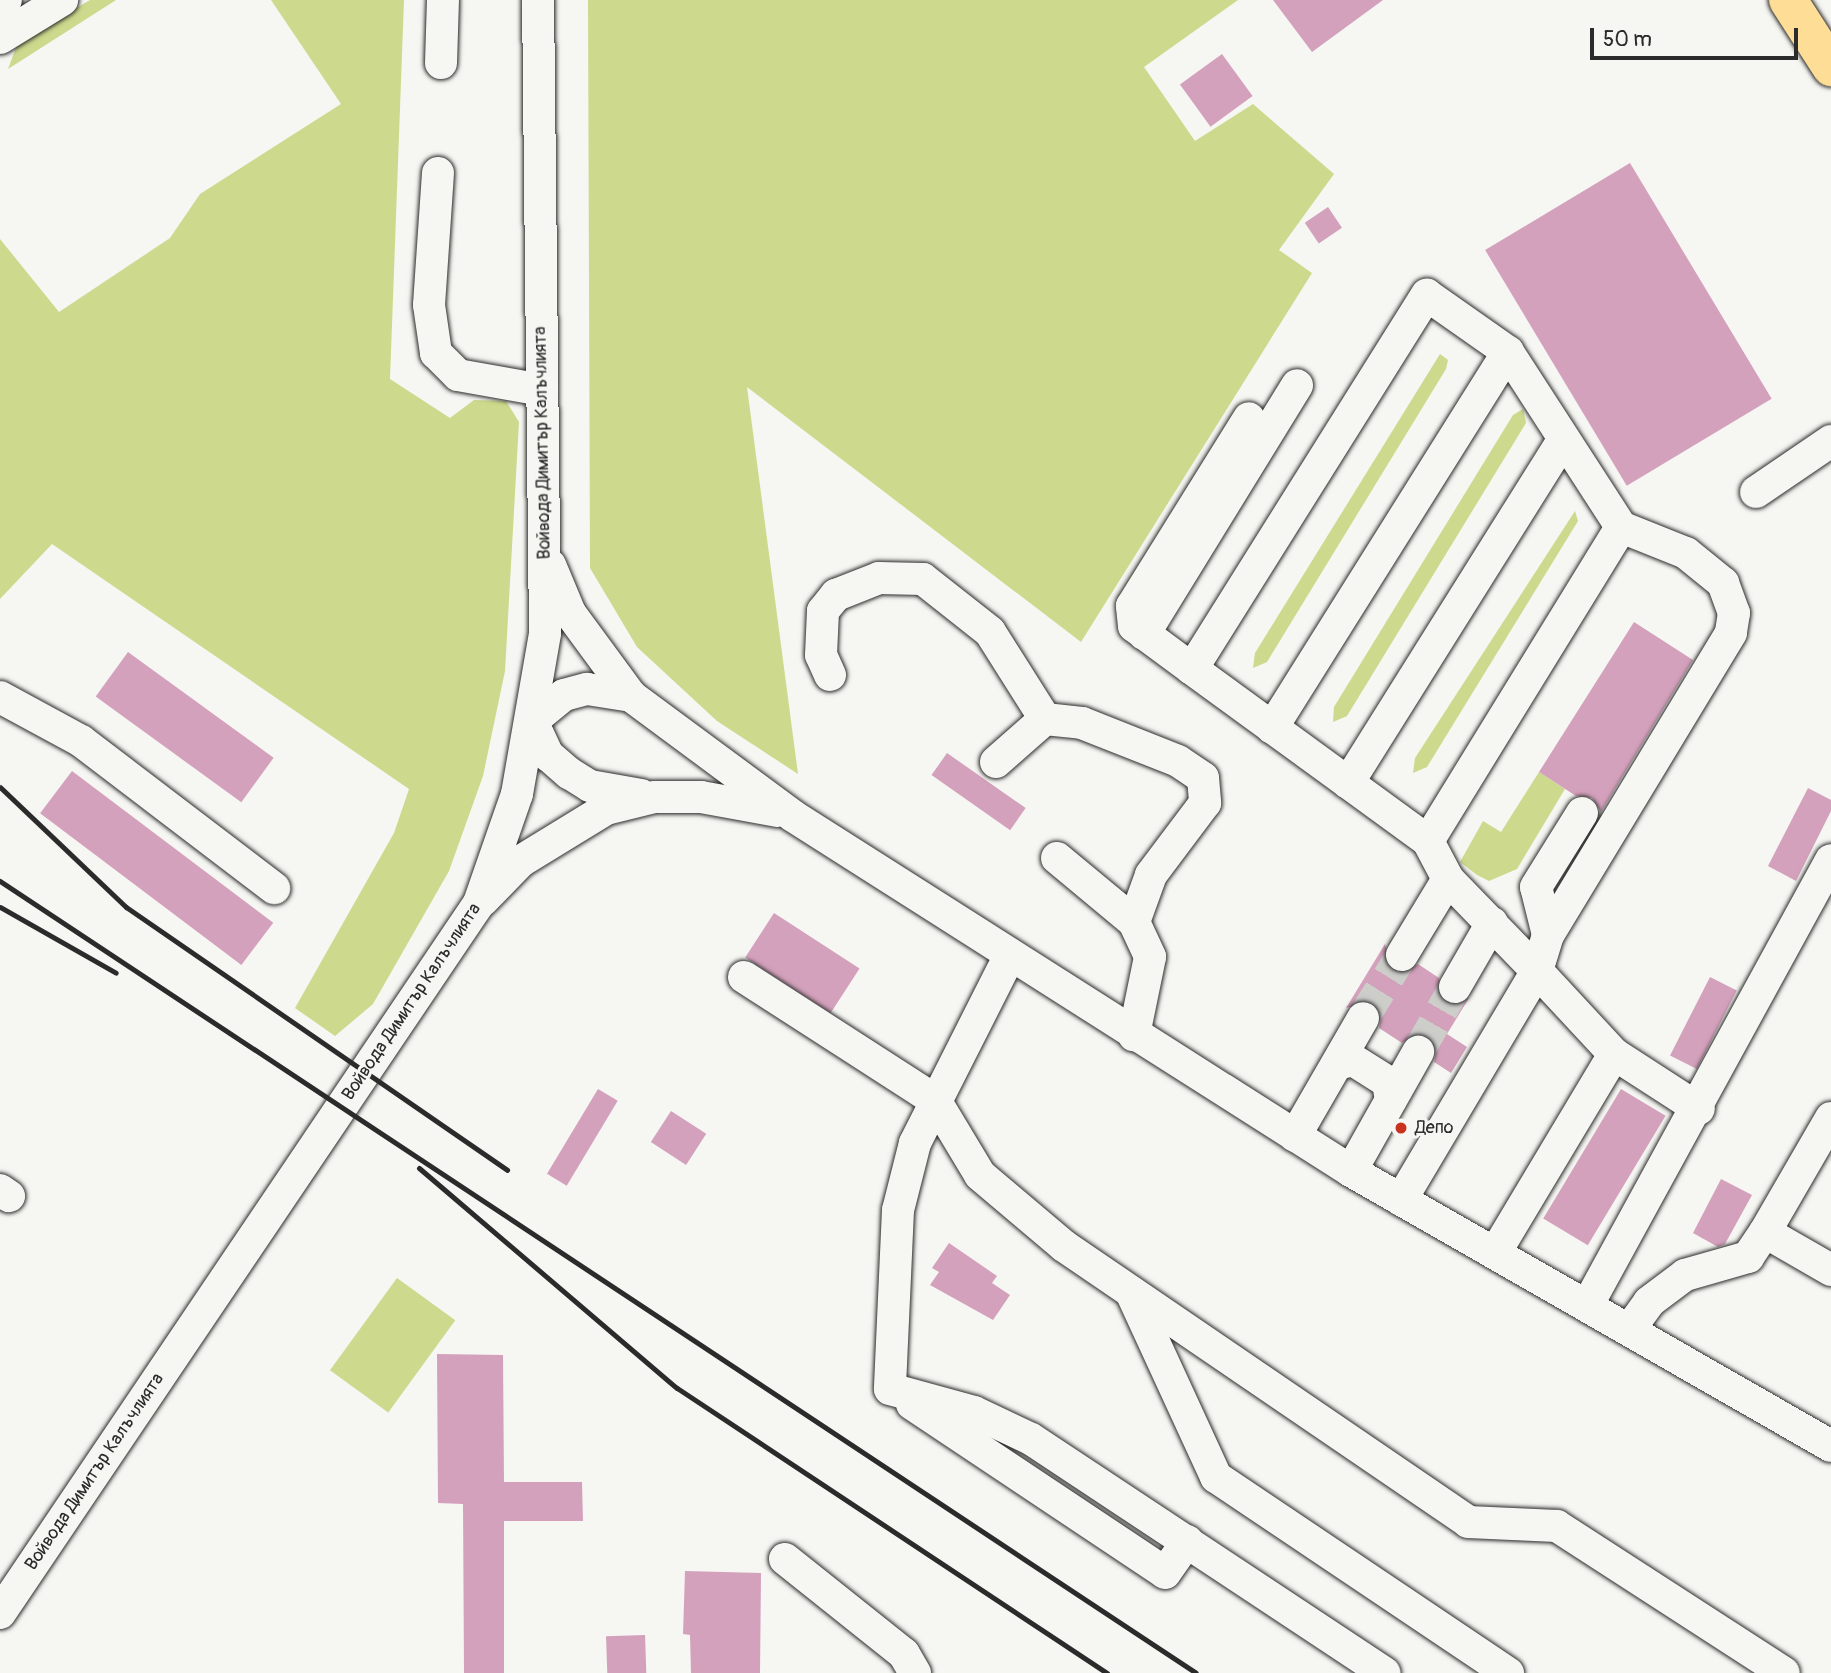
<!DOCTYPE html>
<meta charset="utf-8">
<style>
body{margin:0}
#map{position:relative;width:1831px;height:1673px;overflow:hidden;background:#f6f6f2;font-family:Pangolin,sans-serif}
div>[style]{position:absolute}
.green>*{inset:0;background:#cdd98c;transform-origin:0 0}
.building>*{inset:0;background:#d4a1bc;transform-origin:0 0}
.minor-tunnel>*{height:32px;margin-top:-16px;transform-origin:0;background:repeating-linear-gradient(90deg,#cdcdca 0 32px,transparent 0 48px)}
.roads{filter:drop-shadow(0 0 2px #2b2b2b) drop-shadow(0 0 2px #2b2b2b)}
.minor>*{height:32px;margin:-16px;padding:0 16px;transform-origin:16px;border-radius:16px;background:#f6f6f2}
.major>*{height:38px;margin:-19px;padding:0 19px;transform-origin:19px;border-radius:19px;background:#fedd96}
.rail>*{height:5px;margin:-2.5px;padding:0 2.5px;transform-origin:2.5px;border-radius:2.5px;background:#2b2b2b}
.dots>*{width:19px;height:19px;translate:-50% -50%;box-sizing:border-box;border:4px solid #f6f6f2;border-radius:50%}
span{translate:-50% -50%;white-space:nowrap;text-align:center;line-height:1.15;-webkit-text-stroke:6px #f6f6f2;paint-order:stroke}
.street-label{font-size:18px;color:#2b2b2b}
.poi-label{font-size:18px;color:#2b2b2b}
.left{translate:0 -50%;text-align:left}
.scale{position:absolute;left:1590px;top:28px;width:208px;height:32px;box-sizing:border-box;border:4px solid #2b2b2b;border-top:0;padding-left:9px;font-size:21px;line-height:24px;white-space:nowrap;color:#2b2b2b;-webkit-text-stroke:5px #f6f6f2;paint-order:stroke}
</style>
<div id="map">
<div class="green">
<div style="clip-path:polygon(90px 0,116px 0,8px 69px,18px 42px)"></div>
<div style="clip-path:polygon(271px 0,404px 0,390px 379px,450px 418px,474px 400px,506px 401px,519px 422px,505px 671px,483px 776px,449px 871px,373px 1004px,335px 1036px,295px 1008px,394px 833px,409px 789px,52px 544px,0 599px,0 239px,59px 312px,170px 238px,200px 194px,341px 104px)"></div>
<div style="clip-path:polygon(588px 0,1238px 0,1144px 67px,1195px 141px,1253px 104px,1334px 174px,1279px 250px,1312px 273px,1081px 642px,747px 387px,798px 774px,717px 721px,637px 647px,590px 568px)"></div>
<div style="clip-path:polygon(1440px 354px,1448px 360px,1446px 369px,1267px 662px,1253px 668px,1255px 653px)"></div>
<div style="clip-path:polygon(1523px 409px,1526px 423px,1347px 716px,1333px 722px,1334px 707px,1513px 415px)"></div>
<div style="clip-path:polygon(1575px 511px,1578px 521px,1427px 767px,1413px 773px,1415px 758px)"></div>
<div style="clip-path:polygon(1539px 772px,1565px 789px,1517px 869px,1489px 881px,1477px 875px,1460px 862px,1483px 821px,1501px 832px)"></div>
<div style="left:397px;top:1278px;width:72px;height:114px;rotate:36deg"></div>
</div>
<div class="building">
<div style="clip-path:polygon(1273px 0,1383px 0,1312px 52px)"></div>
<div style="left:1222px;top:54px;width:52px;height:52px;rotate:54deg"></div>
<div style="left:1630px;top:163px;width:275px;height:169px;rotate:59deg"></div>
<div style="left:1328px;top:207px;width:25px;height:28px;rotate:56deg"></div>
<div style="clip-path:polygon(1634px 622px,1693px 660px,1601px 812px,1592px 798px,1576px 796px,1539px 772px)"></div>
<div style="left:128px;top:652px;width:180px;height:55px;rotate:36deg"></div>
<div style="left:947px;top:753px;width:96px;height:27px;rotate:35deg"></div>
<div style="left:72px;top:771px;width:252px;height:53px;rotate:37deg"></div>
<div style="clip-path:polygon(1808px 788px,1831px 800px,1831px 811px,1796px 881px,1768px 866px)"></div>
<div style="left:774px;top:913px;width:102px;height:53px;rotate:33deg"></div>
<div style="clip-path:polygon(1385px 944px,1392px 970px,1402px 973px,1418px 964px,1439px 978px,1445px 1002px,1469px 998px,1447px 1034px,1467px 1047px,1451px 1073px,1434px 1062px,1436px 1051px,1428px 1036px,1417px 1034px,1402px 1043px,1379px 1028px,1381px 1017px,1373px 1002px,1346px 1008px)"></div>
<div style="left:1710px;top:977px;width:30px;height:88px;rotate:27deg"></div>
<div style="left:598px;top:1089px;width:23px;height:99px;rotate:31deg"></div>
<div style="left:1621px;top:1089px;width:52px;height:151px;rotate:31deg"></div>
<div style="left:671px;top:1111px;width:42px;height:37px;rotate:33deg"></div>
<div style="clip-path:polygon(1721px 1179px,1752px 1195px,1725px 1244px,1718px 1247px,1693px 1233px)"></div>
<div style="clip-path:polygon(949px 1243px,997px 1276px,992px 1283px,1010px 1295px,993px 1320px,930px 1285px,939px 1272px,932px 1268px)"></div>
<div style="clip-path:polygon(437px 1354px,503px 1355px,504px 1482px,582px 1482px,583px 1521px,504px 1521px,504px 1673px,464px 1673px,463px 1504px,438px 1503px)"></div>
<div style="clip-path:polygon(685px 1571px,761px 1573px,760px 1673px,691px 1673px,690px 1635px,683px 1634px)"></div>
<div style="left:645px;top:1635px;width:38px;height:39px;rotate:88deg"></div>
</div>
<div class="minor-tunnel">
<div style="left:1363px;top:1018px;width:74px;rotate:-58.2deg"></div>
<div style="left:1418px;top:1052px;width:75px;rotate:-60.4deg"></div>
</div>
<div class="roads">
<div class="minor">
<div style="left:0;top:4px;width:7px;rotate:-34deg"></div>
<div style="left:0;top:38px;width:73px;rotate:-31.5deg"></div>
<div style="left:441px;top:63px;width:63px;rotate:-88.2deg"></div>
<div style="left:438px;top:173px;width:132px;rotate:93.9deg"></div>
<div style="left:429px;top:305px;width:49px;rotate:81.7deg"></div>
<div style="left:436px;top:353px;width:31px;rotate:45deg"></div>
<div style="left:458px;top:375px;width:85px;rotate:10.1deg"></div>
<div style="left:1756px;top:492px;width:91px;rotate:-34.2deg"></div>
<div style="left:550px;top:565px;width:52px;rotate:67.4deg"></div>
<div style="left:570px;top:613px;width:103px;rotate:53.7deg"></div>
<div style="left:631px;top:696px;width:202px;rotate:36.5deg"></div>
<div style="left:793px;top:816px;width:661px;rotate:32.46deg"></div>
<div style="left:1351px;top:1171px;width:553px;rotate:29.81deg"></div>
<div style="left:1144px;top:634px;width:292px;rotate:-58.4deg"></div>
<div style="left:1192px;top:669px;width:442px;rotate:-57.9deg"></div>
<div style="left:1427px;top:295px;width:99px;rotate:35.1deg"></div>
<div style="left:1508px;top:352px;width:208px;rotate:57.1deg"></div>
<div style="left:1621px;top:527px;width:70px;rotate:21.8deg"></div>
<div style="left:1686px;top:553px;width:48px;rotate:39deg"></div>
<div style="left:1723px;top:583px;width:32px;rotate:70deg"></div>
<div style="left:1734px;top:613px;width:20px;rotate:99deg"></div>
<div style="left:1731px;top:633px;width:353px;rotate:121.2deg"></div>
<div style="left:1548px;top:935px;width:38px;rotate:107deg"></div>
<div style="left:1537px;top:971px;width:128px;rotate:-134.1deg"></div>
<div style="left:1448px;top:879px;width:43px;rotate:-117.8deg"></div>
<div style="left:1428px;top:841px;width:292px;rotate:-143.9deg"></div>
<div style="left:1192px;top:669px;width:72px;rotate:-143.4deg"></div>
<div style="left:1134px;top:626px;width:20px;rotate:-96deg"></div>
<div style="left:1132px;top:606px;width:221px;rotate:-58.1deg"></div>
<div style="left:830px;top:675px;width:22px;rotate:-114deg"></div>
<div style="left:821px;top:655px;width:44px;rotate:-87.4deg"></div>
<div style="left:823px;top:611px;width:21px;rotate:-51deg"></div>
<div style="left:836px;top:595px;width:46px;rotate:-21.6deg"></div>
<div style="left:879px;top:578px;width:44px;rotate:1.3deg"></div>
<div style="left:923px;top:579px;width:85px;rotate:38.3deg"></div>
<div style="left:990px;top:632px;width:103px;rotate:57.7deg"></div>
<div style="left:0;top:697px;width:92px;rotate:28.5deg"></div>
<div style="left:81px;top:741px;width:243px;rotate:37.3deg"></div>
<div style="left:532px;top:721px;width:38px;rotate:65deg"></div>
<div style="left:548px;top:755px;width:28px;rotate:41deg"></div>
<div style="left:569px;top:773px;width:25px;rotate:32deg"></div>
<div style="left:590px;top:786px;width:52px;rotate:10deg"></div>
<div style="left:532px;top:721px;width:41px;rotate:-39.1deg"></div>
<div style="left:564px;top:695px;width:24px;rotate:-15deg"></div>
<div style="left:587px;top:689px;width:45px;rotate:9deg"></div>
<div style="left:1272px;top:728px;width:444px;rotate:-57.9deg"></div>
<div style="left:996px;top:762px;width:65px;rotate:-41.3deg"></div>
<div style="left:1045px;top:719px;width:37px;rotate:6deg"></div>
<div style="left:1082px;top:723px;width:103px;rotate:21.6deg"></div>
<div style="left:1178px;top:761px;width:30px;rotate:34deg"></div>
<div style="left:1203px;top:778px;width:25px;rotate:85deg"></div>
<div style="left:1205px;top:803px;width:90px;rotate:126.9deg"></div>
<div style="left:1151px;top:875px;width:50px;rotate:109.9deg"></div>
<div style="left:1348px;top:783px;width:406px;rotate:-57.9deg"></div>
<div style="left:1428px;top:841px;width:369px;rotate:-58.4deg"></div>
<div style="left:1057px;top:858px;width:100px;rotate:39.7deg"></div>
<div style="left:1134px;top:922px;width:38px;rotate:65deg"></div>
<div style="left:1150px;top:957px;width:80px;rotate:101.6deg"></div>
<div style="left:483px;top:900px;width:54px;rotate:-45.7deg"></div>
<div style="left:521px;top:861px;width:100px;rotate:-31.5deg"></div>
<div style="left:606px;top:809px;width:50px;rotate:-13.8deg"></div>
<div style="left:655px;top:797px;width:46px"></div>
<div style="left:701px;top:797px;width:78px;rotate:10.3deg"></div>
<div style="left:1548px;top:935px;width:49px;rotate:-104deg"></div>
<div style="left:1536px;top:887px;width:87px;rotate:-58.1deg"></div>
<div style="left:1010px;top:955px;width:211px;rotate:116.8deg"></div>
<div style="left:915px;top:1143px;width:69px;rotate:104.2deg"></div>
<div style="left:898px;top:1210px;width:179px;rotate:92.6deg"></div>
<div style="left:890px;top:1389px;width:87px;rotate:15.3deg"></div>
<div style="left:974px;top:1412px;width:63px;rotate:25.3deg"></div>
<div style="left:1031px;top:1439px;width:424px;rotate:33.5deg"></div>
<div style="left:1402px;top:955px;width:89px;rotate:-58.8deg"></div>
<div style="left:744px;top:977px;width:227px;rotate:32.8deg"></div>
<div style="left:935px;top:1100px;width:87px;rotate:59deg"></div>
<div style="left:980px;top:1175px;width:110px;rotate:40.2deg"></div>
<div style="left:1064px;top:1246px;width:489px;rotate:34.3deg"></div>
<div style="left:1468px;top:1522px;width:89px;rotate:2.6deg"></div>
<div style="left:1557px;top:1526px;width:270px;rotate:32.9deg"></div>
<div style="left:1455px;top:987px;width:74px;rotate:-60deg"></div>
<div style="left:1337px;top:1064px;width:16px;rotate:-14deg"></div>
<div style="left:1353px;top:1060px;width:41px;rotate:32.2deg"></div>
<div style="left:1388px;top:1082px;width:18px;rotate:81deg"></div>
<div style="left:1831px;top:1118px;width:132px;rotate:120.1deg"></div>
<div style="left:1765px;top:1232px;width:76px;rotate:29.9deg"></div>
<div style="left:1295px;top:1136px;width:136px;rotate:-60deg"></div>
<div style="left:1351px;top:1171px;width:137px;rotate:-60.6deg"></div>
<div style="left:0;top:1190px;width:11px;rotate:34deg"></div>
<div style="left:1401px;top:1200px;width:266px;rotate:-59.3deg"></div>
<div style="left:1537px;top:971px;width:113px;rotate:47.1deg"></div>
<div style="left:1495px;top:1253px;width:232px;rotate:-59.1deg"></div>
<div style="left:1614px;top:1054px;width:101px;rotate:32.9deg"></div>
<div style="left:1131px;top:1292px;width:204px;rotate:65.3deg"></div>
<div style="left:1216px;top:1477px;width:352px;rotate:33.9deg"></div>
<div style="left:1587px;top:1306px;width:508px;rotate:-61.32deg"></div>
<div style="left:1629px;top:1330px;width:34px;rotate:-54deg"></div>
<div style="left:1649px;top:1302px;width:45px;rotate:-36.9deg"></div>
<div style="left:1685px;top:1275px;width:66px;rotate:-15.9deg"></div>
<div style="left:1748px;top:1257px;width:30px;rotate:-56deg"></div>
<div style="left:912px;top:1404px;width:304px;rotate:33.7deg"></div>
<div style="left:1165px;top:1573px;width:39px;rotate:-55deg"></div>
<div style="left:785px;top:1559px;width:152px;rotate:38.6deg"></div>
<div style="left:904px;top:1654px;width:22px;rotate:60deg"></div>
<div style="left:0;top:1613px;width:856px;rotate:-55.99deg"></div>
<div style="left:479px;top:903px;width:115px;rotate:-70.8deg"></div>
<div style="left:517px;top:794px;width:163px;rotate:-80.1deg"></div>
<div style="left:545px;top:633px;width:633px;rotate:-90.63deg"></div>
</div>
<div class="major">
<div style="left:1788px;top:0;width:80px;rotate:57.3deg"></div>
</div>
</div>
<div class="rail">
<div style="left:0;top:787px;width:174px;rotate:43.6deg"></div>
<div style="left:126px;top:907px;width:463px;rotate:34.6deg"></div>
<div style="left:0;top:881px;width:1434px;rotate:33.51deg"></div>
<div style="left:0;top:907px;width:133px;rotate:29.6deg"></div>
<div style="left:419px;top:1168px;width:339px;rotate:40.5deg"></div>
<div style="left:677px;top:1388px;width:516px;rotate:33.54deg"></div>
</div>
<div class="dots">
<div style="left:1401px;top:1128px;background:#c8321e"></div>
</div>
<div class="street-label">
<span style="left:543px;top:443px;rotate:-91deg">Войвода Димитър Калъчлията</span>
<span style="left:412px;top:1002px;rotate:-56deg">Войвода Димитър Калъчлията</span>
<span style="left:95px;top:1472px;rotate:-56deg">Войвода Димитър Калъчлията</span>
</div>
<div class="poi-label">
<span class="left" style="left:1415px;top:1128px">Депо</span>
</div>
<div class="scale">50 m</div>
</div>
